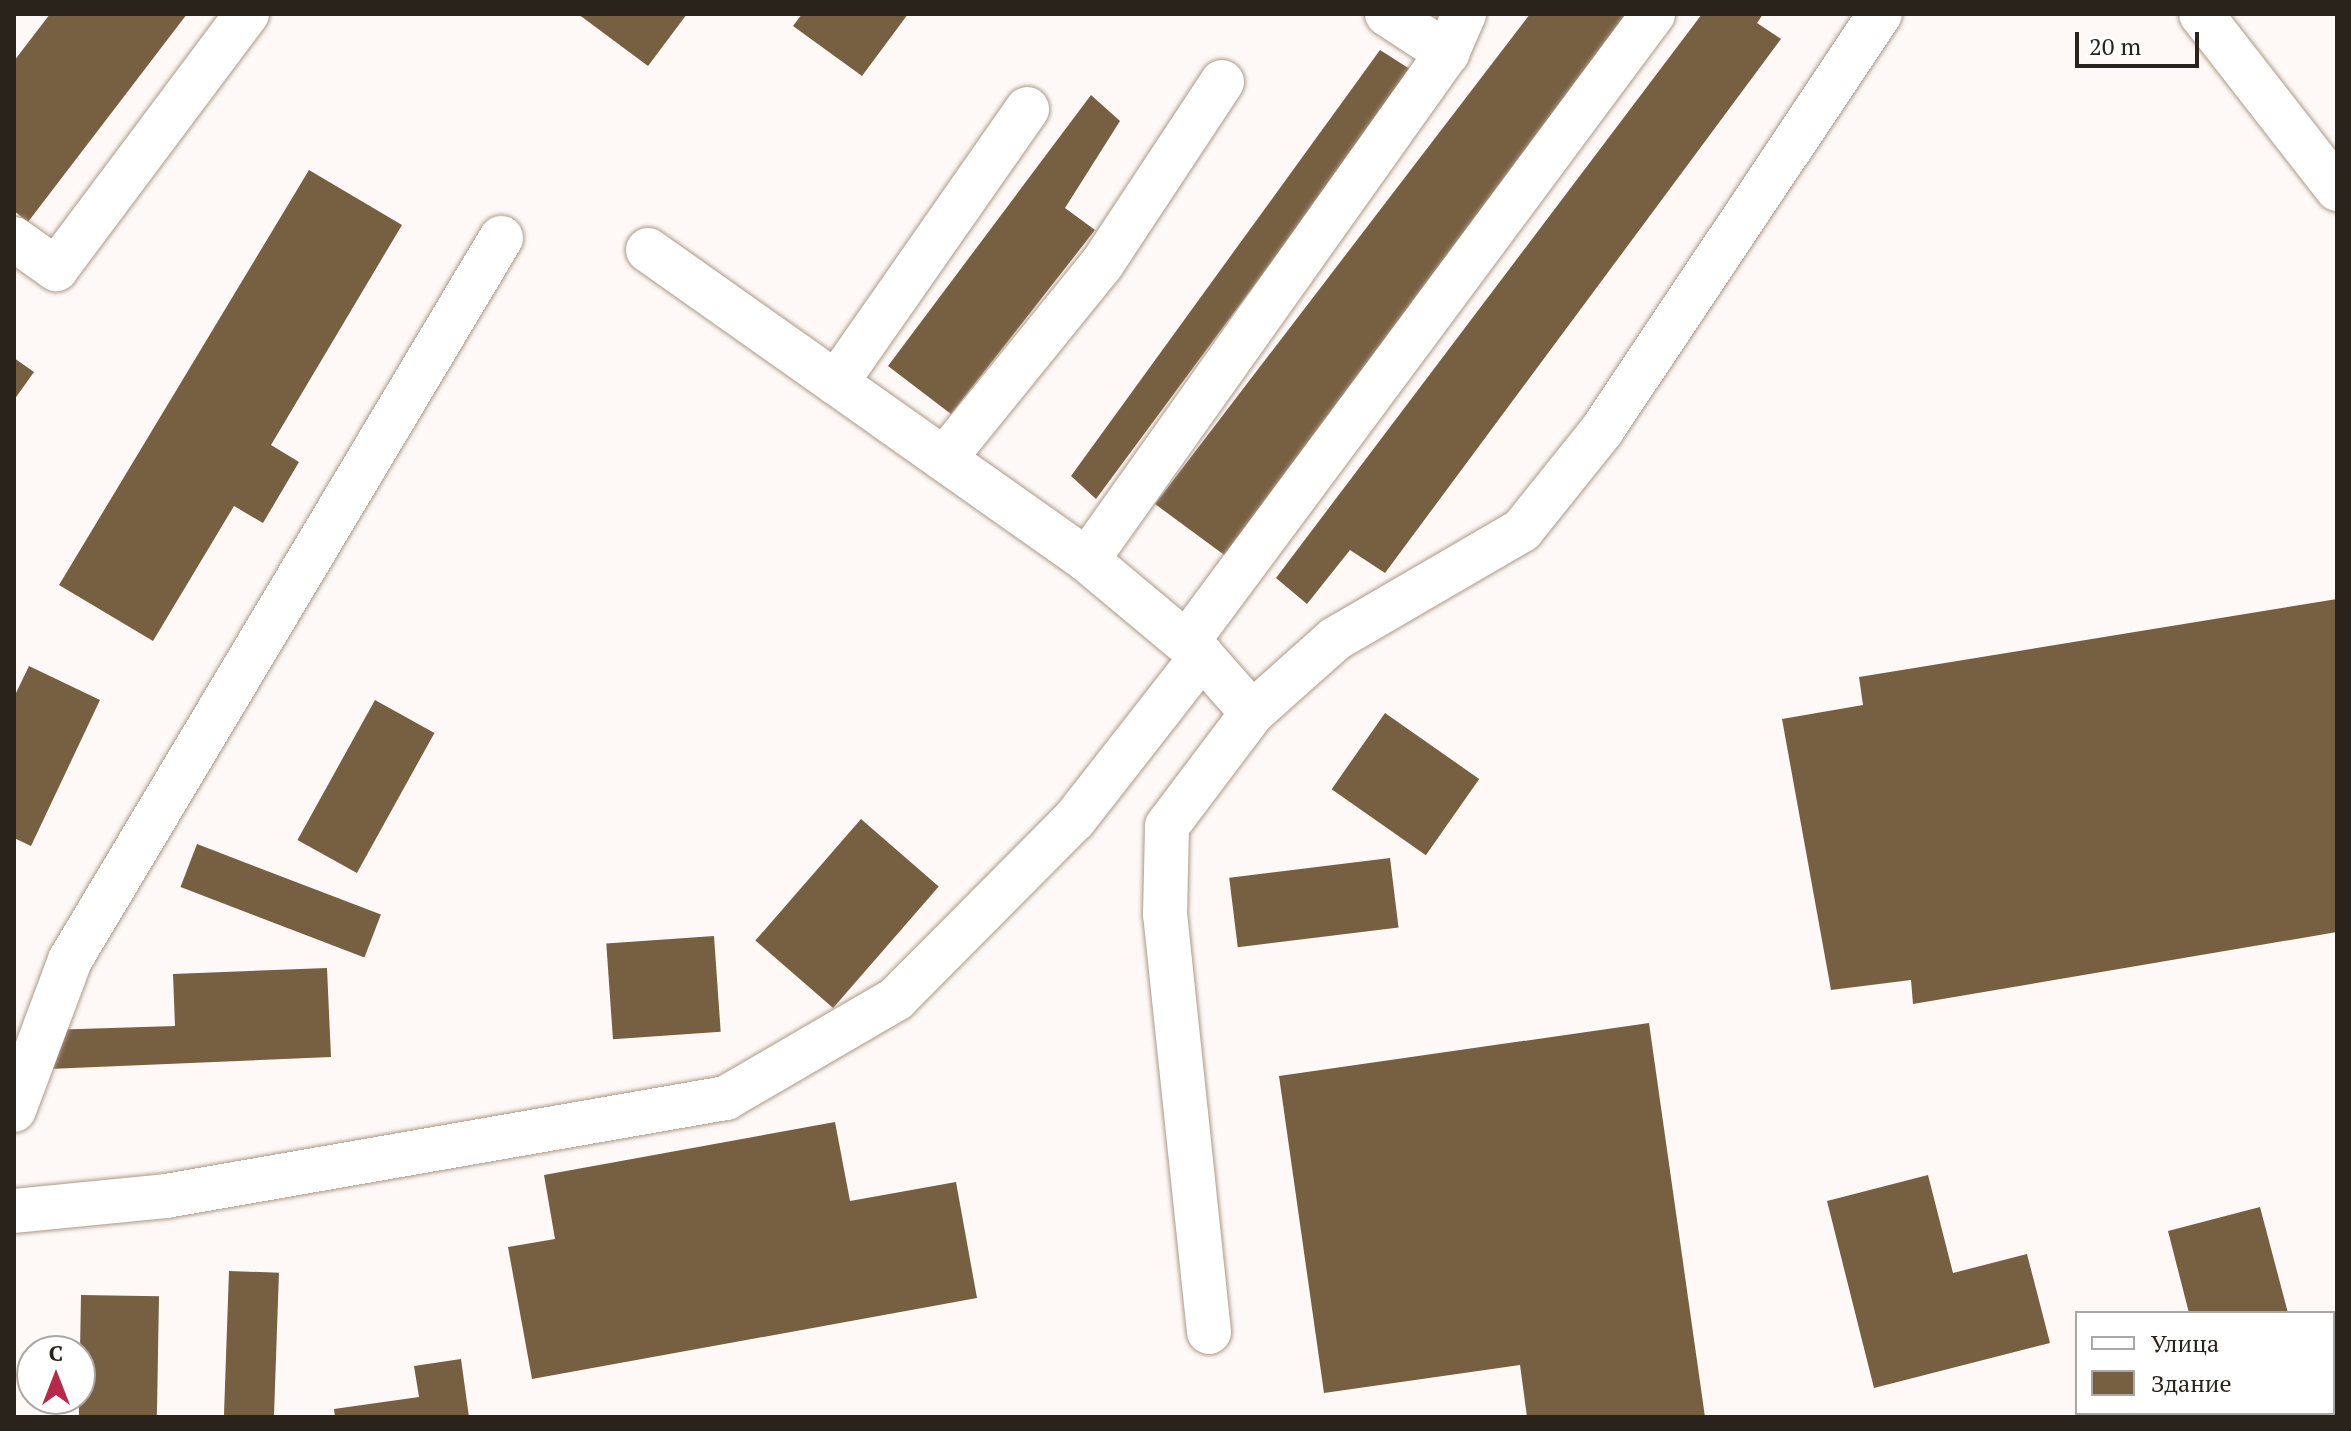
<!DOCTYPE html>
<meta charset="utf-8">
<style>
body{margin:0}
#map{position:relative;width:2351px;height:1431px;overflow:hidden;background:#fef9f6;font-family:"PT Serif",serif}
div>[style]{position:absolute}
.building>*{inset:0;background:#775f42;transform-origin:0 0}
.roads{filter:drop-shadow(0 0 2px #ab9887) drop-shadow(0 0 2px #ab9887)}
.minor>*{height:44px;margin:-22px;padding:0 22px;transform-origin:22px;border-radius:22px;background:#fff}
.major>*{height:44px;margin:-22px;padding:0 22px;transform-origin:22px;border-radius:22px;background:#fff}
span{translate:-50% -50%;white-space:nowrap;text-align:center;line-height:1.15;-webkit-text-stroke:8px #fff;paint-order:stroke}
.frame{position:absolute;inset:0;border:16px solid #2a231c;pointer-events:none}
.legend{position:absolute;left:2075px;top:1311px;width:260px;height:104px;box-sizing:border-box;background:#fff;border:2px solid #aaa7a4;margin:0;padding:10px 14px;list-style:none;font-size:24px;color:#2a231c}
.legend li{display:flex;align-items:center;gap:16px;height:40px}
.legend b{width:40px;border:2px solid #aaa7a4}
.north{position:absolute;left:16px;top:1335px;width:80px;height:80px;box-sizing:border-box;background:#fff;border:2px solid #aaa7a4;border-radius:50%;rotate:0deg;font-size:22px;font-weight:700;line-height:32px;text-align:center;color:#2a231c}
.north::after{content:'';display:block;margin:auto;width:28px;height:36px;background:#b92848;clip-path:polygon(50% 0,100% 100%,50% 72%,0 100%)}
.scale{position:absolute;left:2075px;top:32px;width:124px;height:36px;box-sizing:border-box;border:4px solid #2a231c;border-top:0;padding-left:10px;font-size:24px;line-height:28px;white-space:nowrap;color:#2a231c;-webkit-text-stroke:6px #fff;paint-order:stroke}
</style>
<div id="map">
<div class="building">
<div style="clip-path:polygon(50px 14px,187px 14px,28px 222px,14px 211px,14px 61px)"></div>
<div style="clip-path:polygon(578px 14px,687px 14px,648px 66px)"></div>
<div style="clip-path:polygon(802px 14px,908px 14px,862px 76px,793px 26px)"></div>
<div style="clip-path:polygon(1530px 14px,1632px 14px,1227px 557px,1155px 504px)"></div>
<div style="clip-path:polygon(1702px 14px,1763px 14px,1757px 23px,1781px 39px,1385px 573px,1350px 550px,1307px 604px,1276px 578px)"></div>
<div style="clip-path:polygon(1380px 50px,1413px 71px,1096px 499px,1071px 476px)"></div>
<div style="clip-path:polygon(1091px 95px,1120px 121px,1065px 208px,1095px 230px,951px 414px,888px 366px)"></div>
<div style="clip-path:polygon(309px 170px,402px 225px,271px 445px,299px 462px,263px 523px,234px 506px,153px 641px,59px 585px)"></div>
<div style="clip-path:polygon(14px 358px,34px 372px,14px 400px)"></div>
<div style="clip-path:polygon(2337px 599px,2337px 932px,1913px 1004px,1911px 980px,1831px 990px,1782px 719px,1863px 705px,1859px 677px)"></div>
<div style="clip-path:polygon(29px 666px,100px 700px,31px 846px,14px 838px,14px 697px)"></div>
<div style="left:375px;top:700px;width:68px;height:160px;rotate:29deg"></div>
<div style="left:1385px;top:713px;width:115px;height:93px;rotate:35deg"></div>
<div style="left:861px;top:819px;width:103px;height:161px;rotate:41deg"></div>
<div style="left:197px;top:844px;width:197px;height:46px;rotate:21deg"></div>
<div style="left:1390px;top:858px;width:70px;height:162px;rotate:83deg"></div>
<div style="left:714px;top:936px;width:96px;height:108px;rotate:86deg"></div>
<div style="clip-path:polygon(327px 968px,331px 1057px,49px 1069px,47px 1030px,175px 1026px,173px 974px)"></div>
<div style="clip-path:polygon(1649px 1023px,1705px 1417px,1527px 1417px,1520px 1365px,1324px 1393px,1279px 1076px)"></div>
<div style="clip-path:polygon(835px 1122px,850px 1201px,956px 1182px,977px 1298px,532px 1379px,508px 1247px,555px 1239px,544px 1175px)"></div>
<div style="clip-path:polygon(1928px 1175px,1953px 1273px,2027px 1254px,2050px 1343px,1874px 1388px,1827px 1201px)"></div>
<div style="clip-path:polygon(2260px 1207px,2288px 1313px,2189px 1313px,2168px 1231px)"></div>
<div style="left:229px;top:1271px;width:50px;height:146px;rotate:2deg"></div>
<div style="left:81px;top:1295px;width:78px;height:122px;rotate:1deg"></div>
<div style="clip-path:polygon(461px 1359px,469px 1417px,335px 1417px,334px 1409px,419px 1397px,414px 1366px)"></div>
<div style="clip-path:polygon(2337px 1379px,2337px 1417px,2217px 1417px,2333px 1413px)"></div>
</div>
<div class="roads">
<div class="minor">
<div style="left:1387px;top:14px;width:72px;rotate:33deg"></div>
<div style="left:14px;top:239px;width:52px;rotate:35.5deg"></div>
<div style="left:56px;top:269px;width:319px;rotate:-53.2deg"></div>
<div style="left:648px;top:250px;width:537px;rotate:35.23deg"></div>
<div style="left:1087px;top:560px;width:150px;rotate:39.9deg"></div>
<div style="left:1202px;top:656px;width:76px;rotate:48.7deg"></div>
<div style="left:836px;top:383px;width:334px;rotate:-55.1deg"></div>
<div style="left:944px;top:459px;width:251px;rotate:-51deg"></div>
<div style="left:1102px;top:264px;width:218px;rotate:-56.6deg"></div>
<div style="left:1087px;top:560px;width:622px;rotate:-54.62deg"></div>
<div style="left:1447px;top:53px;width:43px;rotate:-66.4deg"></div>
<div style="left:1187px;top:642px;width:782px;rotate:-53.42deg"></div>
<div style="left:14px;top:1110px;width:160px;rotate:-69.5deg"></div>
<div style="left:70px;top:960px;width:841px;rotate:-59.16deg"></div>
<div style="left:14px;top:1211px;width:153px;rotate:-5.6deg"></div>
<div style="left:166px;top:1196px;width:569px;rotate:-9.93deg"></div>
<div style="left:726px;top:1098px;width:197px;rotate:-30.2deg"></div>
<div style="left:896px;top:999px;width:252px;rotate:-45.2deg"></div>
<div style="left:1074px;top:820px;width:208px;rotate:-52deg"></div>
<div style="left:1209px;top:1332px;width:419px;rotate:-96deg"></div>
<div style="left:1165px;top:915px;width:89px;rotate:-88.7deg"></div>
<div style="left:1167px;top:826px;width:141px;rotate:-53deg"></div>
<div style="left:1252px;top:713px;width:111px;rotate:-41.7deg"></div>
<div style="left:1335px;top:639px;width:216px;rotate:-30.2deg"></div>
<div style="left:1522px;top:530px;width:128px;rotate:-51.3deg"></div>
<div style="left:1602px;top:430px;width:500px;rotate:-56.25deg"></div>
</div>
<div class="major">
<div style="left:2201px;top:14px;width:222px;rotate:52.1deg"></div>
</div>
</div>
<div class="frame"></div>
<ul class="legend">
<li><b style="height:10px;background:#fff"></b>Улица</li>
<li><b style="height:22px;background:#775f42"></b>Здание</li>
</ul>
<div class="north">С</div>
<div class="scale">20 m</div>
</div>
